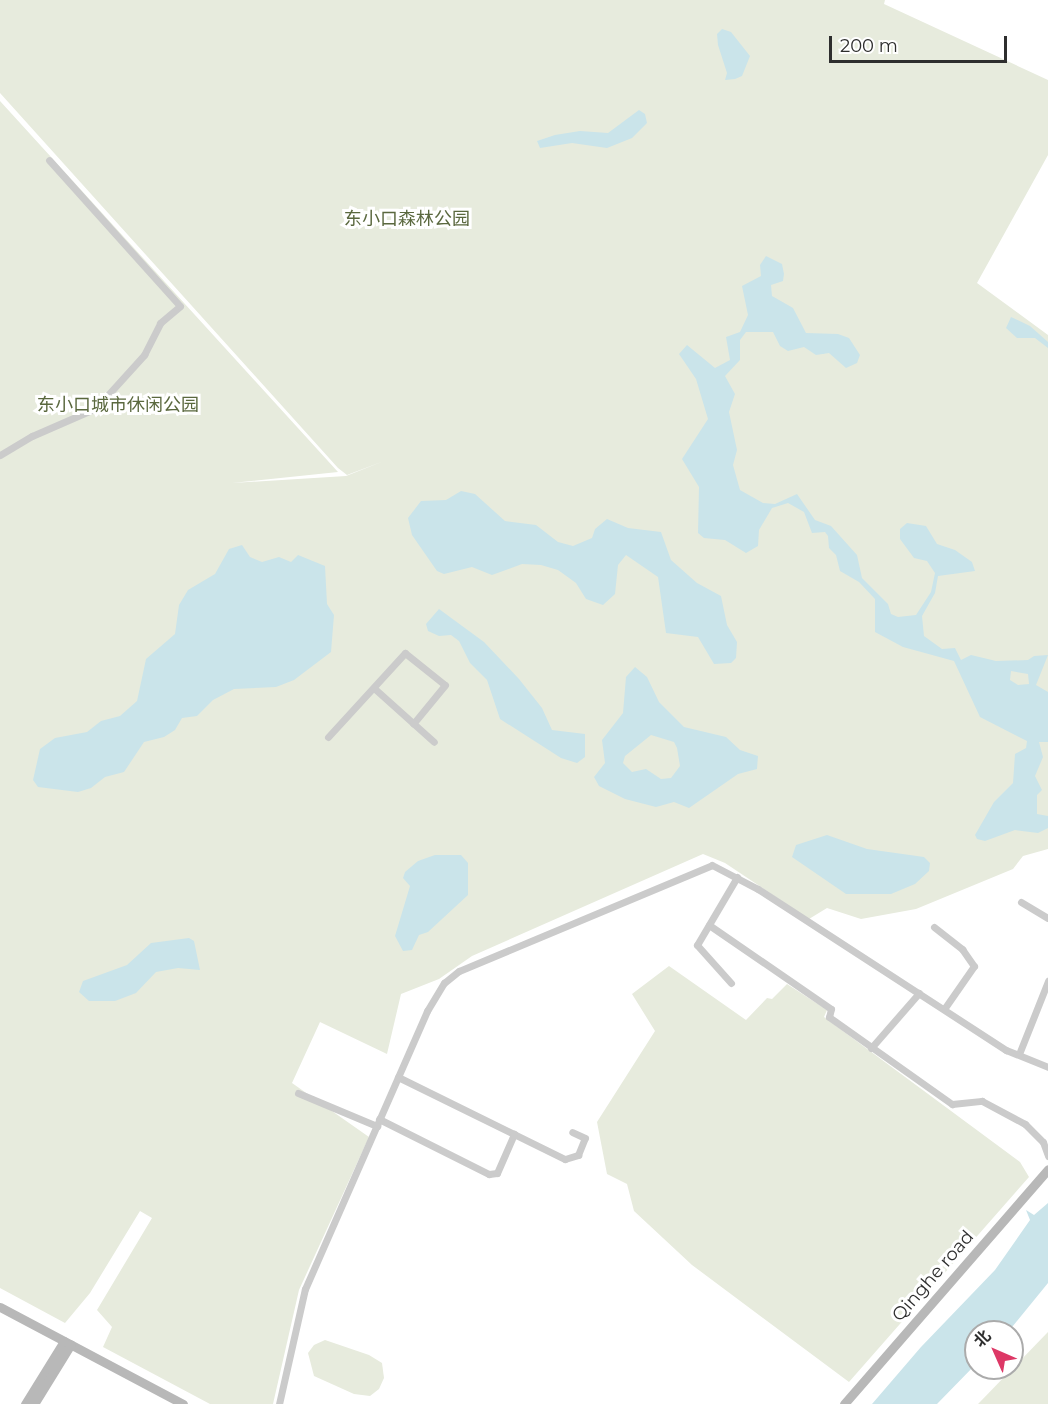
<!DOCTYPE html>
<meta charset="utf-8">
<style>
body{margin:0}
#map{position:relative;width:1048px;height:1404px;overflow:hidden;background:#fff;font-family:Montserrat,"Noto Sans SC",sans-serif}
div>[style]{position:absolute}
.green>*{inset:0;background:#e7ebdd}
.water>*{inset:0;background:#cae4ea}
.street>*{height:7px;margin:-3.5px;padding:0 3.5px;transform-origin:3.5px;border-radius:3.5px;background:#cbcbcb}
.secondary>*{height:9px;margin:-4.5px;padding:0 4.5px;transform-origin:4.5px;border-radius:4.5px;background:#b8b8b8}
span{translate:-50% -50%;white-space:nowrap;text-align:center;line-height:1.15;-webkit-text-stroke:6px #fff;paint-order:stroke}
.park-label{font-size:18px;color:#5a683e}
.street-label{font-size:18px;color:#2e2e2e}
.north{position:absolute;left:964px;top:1320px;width:60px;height:60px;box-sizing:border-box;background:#fff;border:2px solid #ababab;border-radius:50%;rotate:315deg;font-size:16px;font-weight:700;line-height:24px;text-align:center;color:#2e2e2e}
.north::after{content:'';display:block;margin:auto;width:21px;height:27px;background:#dd3866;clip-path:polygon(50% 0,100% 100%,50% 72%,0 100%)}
.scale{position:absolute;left:829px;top:36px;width:178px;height:27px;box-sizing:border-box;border:3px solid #2e2e2e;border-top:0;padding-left:8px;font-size:18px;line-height:21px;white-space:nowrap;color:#2e2e2e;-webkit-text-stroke:4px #fff;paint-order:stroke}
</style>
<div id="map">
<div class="green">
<div style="clip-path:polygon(0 0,885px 0,884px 4px,1048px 80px,1048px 155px,977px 283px,1048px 335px,1048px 849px,1023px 856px,1013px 869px,916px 909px,861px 919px,827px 908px,809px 919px,725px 863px,703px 854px,472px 956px,439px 979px,401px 994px,387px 1054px,320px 1022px,292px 1083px,369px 1137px,299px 1290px,273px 1404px,210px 1404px,103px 1347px,112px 1327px,97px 1310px,152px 1218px,140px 1211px,90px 1293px,65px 1323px,0 1288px,0 101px,338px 472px,232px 483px,346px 476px,384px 461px,347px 475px,338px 468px,0 93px)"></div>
<div style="clip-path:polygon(669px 966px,746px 1020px,767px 998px,772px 999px,787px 984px,827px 1010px,824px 1017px,1020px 1162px,1029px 1177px,849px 1382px,692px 1265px,634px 1211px,627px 1184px,607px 1174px,597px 1122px,655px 1031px,632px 994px)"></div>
<div style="clip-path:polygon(1048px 1332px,1048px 1404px,978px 1404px)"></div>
<div style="clip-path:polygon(325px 1340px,369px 1355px,382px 1363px,384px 1378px,379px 1389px,370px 1396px,354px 1394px,314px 1376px,308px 1353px,314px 1345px)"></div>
</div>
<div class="water">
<div style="clip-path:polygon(722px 29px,731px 32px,750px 56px,742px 76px,735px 79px,725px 80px,727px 73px,718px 45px,717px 34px)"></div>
<div style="clip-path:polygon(639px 110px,645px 114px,647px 123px,632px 138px,607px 148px,572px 143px,540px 148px,537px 141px,555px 135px,580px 131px,608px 133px)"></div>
<div style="clip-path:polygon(evenodd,766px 256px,782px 264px,784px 274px,783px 281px,771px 285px,772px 296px,793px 308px,806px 333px,838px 334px,849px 338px,860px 355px,857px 363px,846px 368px,829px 353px,816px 355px,804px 347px,788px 351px,780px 346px,773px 332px,746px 332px,740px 340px,740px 360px,725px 376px,735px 394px,729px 412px,737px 450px,733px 465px,740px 490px,763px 503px,775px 504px,797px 494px,815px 520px,831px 526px,857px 555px,862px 578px,888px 604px,891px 614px,898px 617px,916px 615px,931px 592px,935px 573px,927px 561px,914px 558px,900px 539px,900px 529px,907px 523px,926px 526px,937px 544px,955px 550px,972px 562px,975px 571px,938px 576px,935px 593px,922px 616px,924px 636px,942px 649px,955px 648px,961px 660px,971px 655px,996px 661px,1028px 660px,1034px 656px,1048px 655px,1036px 685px,1048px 692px,1048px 742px,1039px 742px,1043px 757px,1035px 776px,1042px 790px,1037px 795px,1037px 814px,1048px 816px,1048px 828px,1038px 833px,1015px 830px,985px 841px,977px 839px,975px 835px,994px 802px,1013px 783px,1015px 754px,1026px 748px,1027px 741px,980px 717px,954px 661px,903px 647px,875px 632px,875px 599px,859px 582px,840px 571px,836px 555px,829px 548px,828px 536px,825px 532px,812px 533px,804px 512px,788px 503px,772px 508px,759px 530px,758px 546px,746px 553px,725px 540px,704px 538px,698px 533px,699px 487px,682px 459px,708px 419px,696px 379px,679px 354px,687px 345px,715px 368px,730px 360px,726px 337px,740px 332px,748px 315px,742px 286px,761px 276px,760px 265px,766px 256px,1011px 671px,1028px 674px,1029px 684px,1018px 685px,1010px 680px,1011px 671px)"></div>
<div style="clip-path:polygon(1011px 317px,1030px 326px,1048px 342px,1048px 348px,1035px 338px,1017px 338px,1006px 328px)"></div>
<div style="clip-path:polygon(461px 491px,475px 494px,505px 521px,536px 525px,558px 542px,573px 546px,592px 538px,595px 529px,607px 519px,628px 528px,661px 532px,671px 560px,697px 583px,721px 596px,727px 625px,737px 642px,736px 658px,731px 663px,714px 664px,698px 637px,666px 633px,658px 577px,626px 555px,618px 565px,615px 594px,603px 605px,586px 599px,576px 583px,558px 570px,541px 565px,522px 564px,492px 575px,472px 567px,444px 574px,437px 571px,412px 535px,408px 518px,421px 501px,446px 500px)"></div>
<div style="clip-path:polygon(242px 545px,250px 557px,262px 562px,279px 557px,291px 562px,298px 555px,325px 566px,327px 604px,334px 615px,331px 652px,294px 680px,276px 687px,234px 689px,213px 700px,197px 716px,182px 718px,175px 730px,164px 737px,144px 742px,124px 772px,105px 777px,91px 788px,78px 792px,38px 787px,33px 780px,40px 749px,55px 738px,87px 732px,101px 721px,120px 716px,137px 701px,146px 659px,175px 634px,179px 605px,188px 590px,215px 574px,229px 549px)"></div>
<div style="clip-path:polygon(439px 609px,484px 642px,519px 679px,542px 708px,552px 730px,585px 734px,585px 757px,577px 763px,561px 758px,500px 719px,487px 680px,470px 663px,459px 641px,451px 635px,439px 636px,428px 631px,426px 624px)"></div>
<div style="clip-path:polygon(evenodd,635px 667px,647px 677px,659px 702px,684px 727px,726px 737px,740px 750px,758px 756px,757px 769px,738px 774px,689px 808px,674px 802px,656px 807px,625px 799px,599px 786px,594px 777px,605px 763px,602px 740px,623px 713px,626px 677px,635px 667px,651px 735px,674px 742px,677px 748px,680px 766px,671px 778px,661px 779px,646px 769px,632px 772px,623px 763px,625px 756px,651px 735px)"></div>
<div style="clip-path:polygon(827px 835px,867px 849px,924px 857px,930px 863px,929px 871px,915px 884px,891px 894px,846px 894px,792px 857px,796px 845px)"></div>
<div style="clip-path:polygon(435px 855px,461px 855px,468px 863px,468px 895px,428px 932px,419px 935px,412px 950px,403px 951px,395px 936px,410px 886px,403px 878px,405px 872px,418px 861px)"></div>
<div style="clip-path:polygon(189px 938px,194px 941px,200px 970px,178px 968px,156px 972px,136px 993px,115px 1001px,89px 1001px,79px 992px,83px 981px,127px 965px,151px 943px)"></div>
<div style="clip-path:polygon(1048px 1203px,1048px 1283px,1008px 1332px,976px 1332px,976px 1364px,937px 1404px,872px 1404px,921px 1347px,995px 1270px,1030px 1220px,1026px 1210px,1034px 1215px)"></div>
</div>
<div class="street">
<div style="left:0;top:455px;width:37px;rotate:-31deg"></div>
<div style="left:32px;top:436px;width:70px;rotate:-23.6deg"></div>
<div style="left:96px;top:408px;width:72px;rotate:-47.8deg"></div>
<div style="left:144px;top:355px;width:36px;rotate:-63deg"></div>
<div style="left:160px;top:323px;width:26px;rotate:-40deg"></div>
<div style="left:180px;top:306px;width:196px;rotate:-131.9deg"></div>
<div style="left:375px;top:689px;width:79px;rotate:41.9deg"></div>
<div style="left:328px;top:737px;width:114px;rotate:-47.5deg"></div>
<div style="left:405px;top:653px;width:51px;rotate:38.7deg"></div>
<div style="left:445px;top:685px;width:50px;rotate:129.4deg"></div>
<div style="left:1021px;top:902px;width:31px;rotate:31deg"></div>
<div style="left:709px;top:925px;width:148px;rotate:34.5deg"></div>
<div style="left:831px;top:1009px;width:8px;rotate:104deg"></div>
<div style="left:829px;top:1017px;width:151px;rotate:35.3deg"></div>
<div style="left:952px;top:1104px;width:30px;rotate:-6deg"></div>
<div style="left:982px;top:1101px;width:49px;rotate:28.1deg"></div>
<div style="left:1025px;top:1124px;width:25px;rotate:45deg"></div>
<div style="left:1043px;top:1142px;width:15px;rotate:70deg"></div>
<div style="left:934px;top:927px;width:36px;rotate:38deg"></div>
<div style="left:962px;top:949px;width:21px;rotate:55deg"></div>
<div style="left:974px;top:966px;width:52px;rotate:124.9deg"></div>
<div style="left:731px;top:983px;width:51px;rotate:-131.8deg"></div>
<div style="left:697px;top:945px;width:79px;rotate:-59.5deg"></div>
<div style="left:871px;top:1048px;width:73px;rotate:-48.9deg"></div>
<div style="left:1019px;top:1054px;width:79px;rotate:-68.3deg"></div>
<div style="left:398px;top:1077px;width:186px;rotate:26.2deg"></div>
<div style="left:565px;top:1159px;width:14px;rotate:-17deg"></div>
<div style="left:578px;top:1155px;width:18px;rotate:-68deg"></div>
<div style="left:585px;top:1138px;width:14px;rotate:-155deg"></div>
<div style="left:298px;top:1093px;width:86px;rotate:22.7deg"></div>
<div style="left:379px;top:1119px;width:123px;rotate:26.6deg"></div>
<div style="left:489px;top:1174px;width:8px;rotate:-7deg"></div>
<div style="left:497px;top:1173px;width:43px;rotate:-66.4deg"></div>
<div style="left:279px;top:1404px;width:118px;rotate:-77.3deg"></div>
<div style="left:305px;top:1289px;width:304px;rotate:-66.3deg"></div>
<div style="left:427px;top:1011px;width:33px;rotate:-59deg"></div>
<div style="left:444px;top:983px;width:19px;rotate:-39deg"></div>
<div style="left:459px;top:971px;width:274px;rotate:-22.7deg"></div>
<div style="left:712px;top:865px;width:52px;rotate:27.6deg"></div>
<div style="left:758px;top:889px;width:296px;rotate:33deg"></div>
<div style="left:1006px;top:1050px;width:45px;rotate:22deg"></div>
</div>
<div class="secondary">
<div style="left:0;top:1307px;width:207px;rotate:27.9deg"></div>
<div style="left:25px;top:1404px;width:74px;rotate:-58.2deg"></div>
<div style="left:34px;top:1404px;width:70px;rotate:-58.3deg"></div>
<div style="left:844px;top:1404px;width:311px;rotate:-49deg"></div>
</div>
<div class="park-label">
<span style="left:407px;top:219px">东小口森林公园</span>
<span style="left:118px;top:405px">东小口城市休闲公园</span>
</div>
<div class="street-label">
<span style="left:933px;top:1276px;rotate:-49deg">Qinghe road</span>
</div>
<div class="north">北</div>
<div class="scale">200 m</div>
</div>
